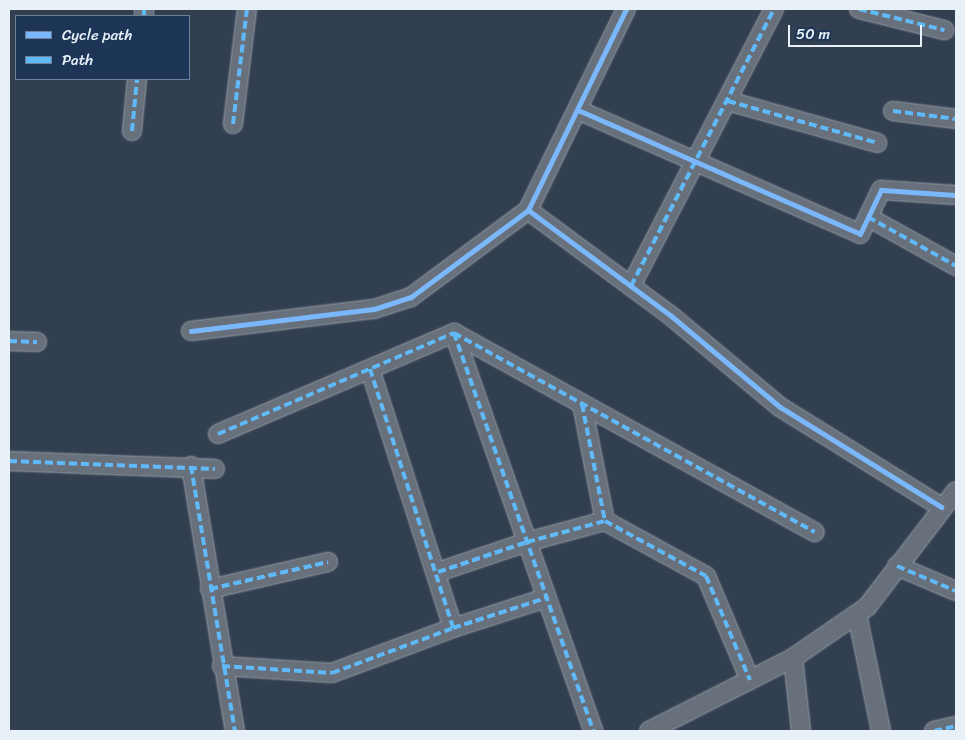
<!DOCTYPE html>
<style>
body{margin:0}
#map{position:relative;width:965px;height:740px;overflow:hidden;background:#323f50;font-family:Sriracha,sans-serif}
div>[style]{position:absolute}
.roads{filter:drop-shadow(0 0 1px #99a0aa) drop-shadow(0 0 1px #99a0aa)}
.minor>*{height:18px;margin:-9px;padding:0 9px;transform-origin:9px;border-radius:9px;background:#67707b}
.quiet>*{height:4px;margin-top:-2px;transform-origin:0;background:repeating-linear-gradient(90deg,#60bafa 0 8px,transparent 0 12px)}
.cycleway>*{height:5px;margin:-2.5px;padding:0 2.5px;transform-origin:2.5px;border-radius:2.5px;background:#7ab7fb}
span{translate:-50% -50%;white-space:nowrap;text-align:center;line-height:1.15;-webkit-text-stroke:4.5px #1d3557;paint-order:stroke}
.frame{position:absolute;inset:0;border:10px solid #e8f1f8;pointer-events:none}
.legend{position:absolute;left:15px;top:15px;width:175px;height:65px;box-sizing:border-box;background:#1d3557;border:1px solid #6e8097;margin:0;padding:6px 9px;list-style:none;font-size:15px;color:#e8f1f8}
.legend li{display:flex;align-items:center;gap:10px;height:25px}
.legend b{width:25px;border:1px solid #6e8097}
.scale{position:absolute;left:788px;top:25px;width:134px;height:22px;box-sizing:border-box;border:2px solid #e8f1f8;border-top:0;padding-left:6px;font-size:15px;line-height:18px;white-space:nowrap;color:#e8f1f8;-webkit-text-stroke:4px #1d3557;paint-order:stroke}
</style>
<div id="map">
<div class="roads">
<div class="minor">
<div style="left:859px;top:9px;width:88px;rotate:13.9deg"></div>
<div style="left:144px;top:16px;width:7px;rotate:-90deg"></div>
<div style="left:728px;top:101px;width:155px;rotate:15.7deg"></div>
<div style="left:578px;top:110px;width:308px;rotate:23.7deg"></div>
<div style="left:860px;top:234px;width:49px;rotate:-64.5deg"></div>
<div style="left:881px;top:190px;width:75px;rotate:3.8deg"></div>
<div style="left:893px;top:111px;width:64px;rotate:7.2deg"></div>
<div style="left:233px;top:124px;width:116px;rotate:-83.1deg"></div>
<div style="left:132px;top:131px;width:52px;rotate:-84.5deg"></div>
<div style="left:528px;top:210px;width:177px;rotate:36.5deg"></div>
<div style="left:670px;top:315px;width:143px;rotate:39.9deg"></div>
<div style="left:780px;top:407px;width:190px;rotate:31.8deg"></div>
<div style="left:868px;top:217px;width:101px;rotate:29.1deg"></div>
<div style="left:631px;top:286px;width:312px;rotate:-62.7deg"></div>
<div style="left:191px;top:331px;width:184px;rotate:-6.9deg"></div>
<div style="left:374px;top:309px;width:39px;rotate:-18deg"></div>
<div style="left:411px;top:297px;width:146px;rotate:-36.6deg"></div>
<div style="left:528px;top:210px;width:224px;rotate:-64deg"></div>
<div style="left:454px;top:333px;width:422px;rotate:70.7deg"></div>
<div style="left:454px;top:333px;width:412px;rotate:28.9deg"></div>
<div style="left:9px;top:341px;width:28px;rotate:2deg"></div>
<div style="left:370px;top:369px;width:272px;rotate:72.2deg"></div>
<div style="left:582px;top:404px;width:119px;rotate:78.9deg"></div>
<div style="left:218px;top:434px;width:257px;rotate:-23.2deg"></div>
<div style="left:9px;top:461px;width:206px;rotate:2.2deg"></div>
<div style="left:191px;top:466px;width:269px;rotate:80.6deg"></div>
<div style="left:897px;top:566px;width:64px;rotate:23deg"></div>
<div style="left:438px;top:572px;width:94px;rotate:-18.6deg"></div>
<div style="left:527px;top:542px;width:81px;rotate:-15.1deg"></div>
<div style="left:605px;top:521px;width:115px;rotate:28.6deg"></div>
<div style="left:706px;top:576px;width:113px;rotate:67.1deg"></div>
<div style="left:210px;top:589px;width:121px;rotate:-12.9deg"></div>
<div style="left:857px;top:614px;width:119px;rotate:78.4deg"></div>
<div style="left:793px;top:658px;width:73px;rotate:83.7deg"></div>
<div style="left:222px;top:666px;width:110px;rotate:3.6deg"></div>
<div style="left:332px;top:673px;width:129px;rotate:-20.4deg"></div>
<div style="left:453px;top:628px;width:98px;rotate:-17.9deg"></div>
<div style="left:649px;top:731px;width:161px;rotate:-26.9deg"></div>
<div style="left:793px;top:658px;width:90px;rotate:-34.6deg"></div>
<div style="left:867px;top:607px;width:146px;rotate:-52.5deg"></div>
<div style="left:934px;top:731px;width:23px;rotate:-13deg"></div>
</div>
</div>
<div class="quiet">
<div style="left:859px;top:9px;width:88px;rotate:13.9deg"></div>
<div style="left:144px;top:16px;width:7px;rotate:-90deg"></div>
<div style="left:728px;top:101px;width:155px;rotate:15.7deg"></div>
<div style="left:893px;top:111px;width:64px;rotate:7.2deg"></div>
<div style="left:233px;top:124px;width:116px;rotate:-83.1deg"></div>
<div style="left:132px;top:131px;width:52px;rotate:-84.5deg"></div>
<div style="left:868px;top:217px;width:101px;rotate:29.1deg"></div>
<div style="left:631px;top:286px;width:312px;rotate:-62.7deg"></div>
<div style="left:454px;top:333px;width:422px;rotate:70.7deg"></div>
<div style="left:454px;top:333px;width:412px;rotate:28.9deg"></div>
<div style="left:9px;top:341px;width:28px;rotate:2deg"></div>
<div style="left:370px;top:369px;width:272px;rotate:72.2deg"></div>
<div style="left:582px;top:404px;width:119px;rotate:78.9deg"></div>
<div style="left:218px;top:434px;width:257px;rotate:-23.2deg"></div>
<div style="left:9px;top:461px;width:206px;rotate:2.2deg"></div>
<div style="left:191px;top:466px;width:269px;rotate:80.6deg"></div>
<div style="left:897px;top:566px;width:64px;rotate:23deg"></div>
<div style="left:438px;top:572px;width:94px;rotate:-18.6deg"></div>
<div style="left:527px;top:542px;width:81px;rotate:-15.1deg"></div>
<div style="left:605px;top:521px;width:115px;rotate:28.6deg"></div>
<div style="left:706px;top:576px;width:113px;rotate:67.1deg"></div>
<div style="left:210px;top:589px;width:121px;rotate:-12.9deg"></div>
<div style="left:222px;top:666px;width:110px;rotate:3.6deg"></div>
<div style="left:332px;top:673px;width:129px;rotate:-20.4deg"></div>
<div style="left:453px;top:628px;width:98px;rotate:-17.9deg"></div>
<div style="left:934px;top:731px;width:23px;rotate:-13deg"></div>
</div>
<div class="cycleway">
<div style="left:578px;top:110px;width:308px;rotate:23.7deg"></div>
<div style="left:860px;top:234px;width:49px;rotate:-64.5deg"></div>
<div style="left:881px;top:190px;width:75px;rotate:3.8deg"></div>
<div style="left:528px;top:210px;width:177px;rotate:36.5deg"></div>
<div style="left:670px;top:315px;width:143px;rotate:39.9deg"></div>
<div style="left:780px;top:407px;width:190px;rotate:31.8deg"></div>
<div style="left:191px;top:331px;width:184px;rotate:-6.9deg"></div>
<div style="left:374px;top:309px;width:39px;rotate:-18deg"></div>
<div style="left:411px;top:297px;width:146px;rotate:-36.6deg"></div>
<div style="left:528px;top:210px;width:224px;rotate:-64deg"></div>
</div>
<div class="frame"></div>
<ul class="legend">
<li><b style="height:6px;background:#7ab7fb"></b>Cycle path</li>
<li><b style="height:6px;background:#60bafa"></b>Path</li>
</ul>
<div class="scale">50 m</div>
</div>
